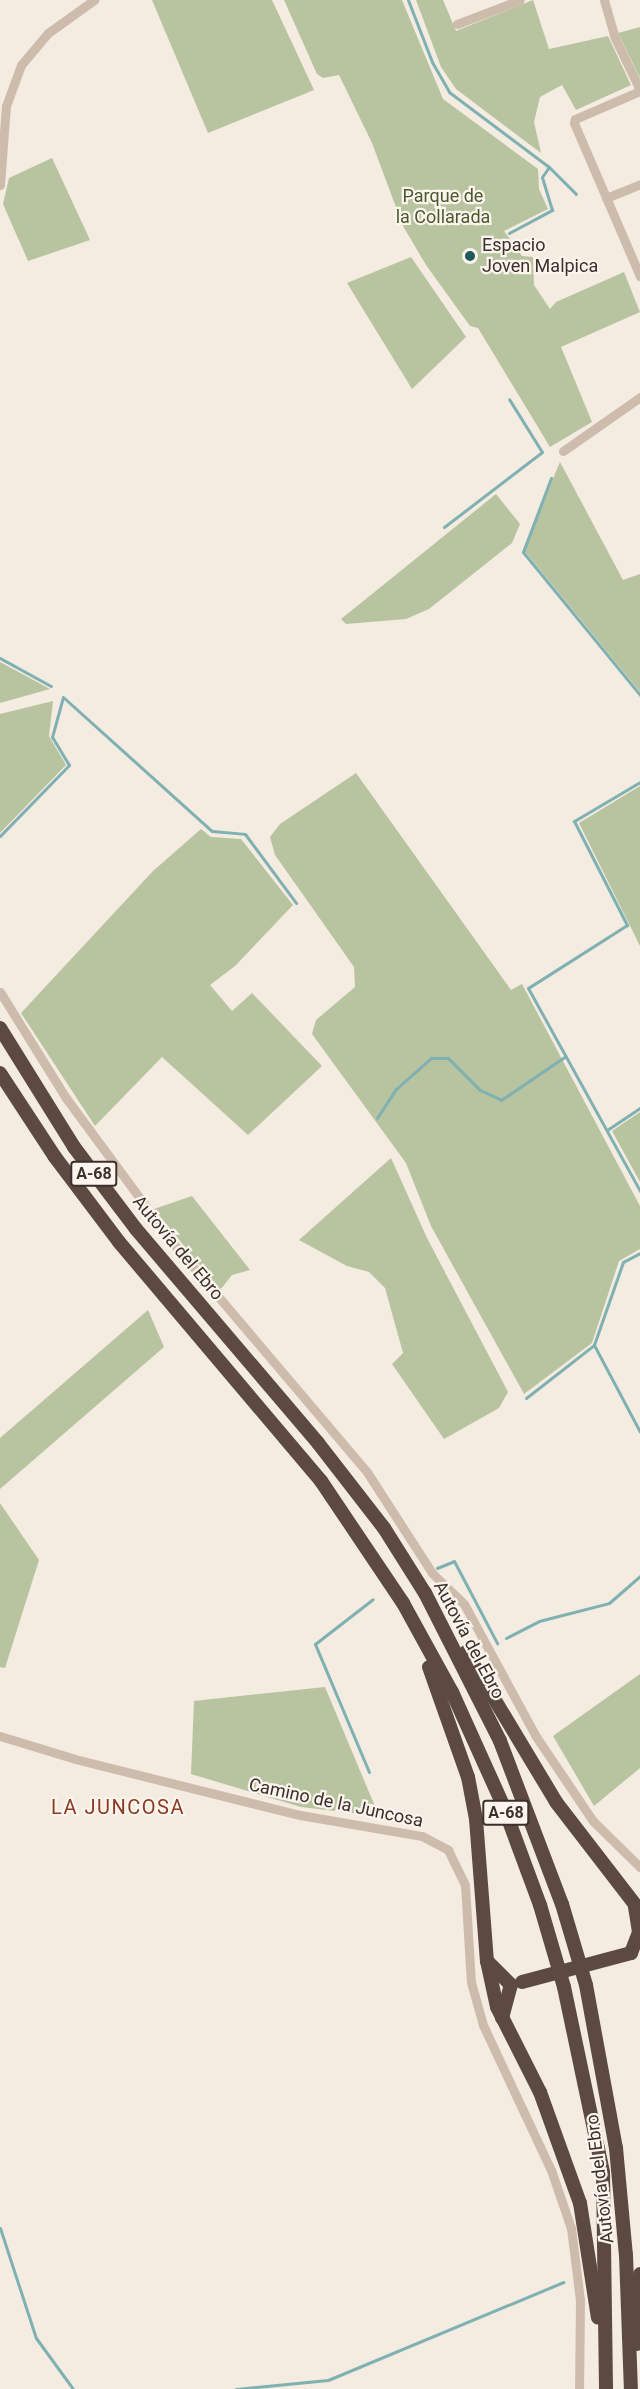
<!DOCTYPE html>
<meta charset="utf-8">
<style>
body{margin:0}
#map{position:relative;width:640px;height:2389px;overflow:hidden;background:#f4ebe1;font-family:Roboto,sans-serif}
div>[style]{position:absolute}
.green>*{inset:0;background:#b8c4a0}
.stream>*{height:3px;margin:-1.5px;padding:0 1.5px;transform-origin:1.5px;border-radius:1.5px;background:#7fb0b2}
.minor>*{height:9px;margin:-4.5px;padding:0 4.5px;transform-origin:4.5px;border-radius:4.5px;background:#cdbbac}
.highway>*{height:14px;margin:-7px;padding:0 7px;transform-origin:7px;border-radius:7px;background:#5c4a42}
.highway-bridge>*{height:14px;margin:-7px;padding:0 7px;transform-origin:7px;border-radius:7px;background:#5c4a42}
.dots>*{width:16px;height:16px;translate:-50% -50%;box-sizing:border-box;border:3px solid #fbf5ee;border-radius:50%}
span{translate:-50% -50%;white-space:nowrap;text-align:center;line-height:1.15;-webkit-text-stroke:4.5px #fbf5ee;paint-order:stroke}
.shield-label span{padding:2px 4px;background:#fbf5ee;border:2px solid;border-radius:4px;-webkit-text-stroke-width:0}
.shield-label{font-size:16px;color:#3b302b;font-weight:700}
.park-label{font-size:18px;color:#4a5a2e}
.poi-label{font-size:18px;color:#3b302b}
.left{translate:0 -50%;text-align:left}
.street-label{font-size:18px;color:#3b302b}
.neighbourhood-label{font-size:20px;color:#8c3b22;letter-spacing:1.5px}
</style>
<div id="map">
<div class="green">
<div style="clip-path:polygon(152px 0,272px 0,314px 90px,208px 133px)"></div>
<div style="clip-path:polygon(284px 0,402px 0,443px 99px,538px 169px,539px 189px,548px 209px,504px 231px,522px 256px,533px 257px,534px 285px,550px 309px,556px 302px,624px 272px,640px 312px,561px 347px,592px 422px,550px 447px,478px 328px,470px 326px,426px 265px,403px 226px,372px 143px,339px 75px,323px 78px,317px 74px)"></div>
<div style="clip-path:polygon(416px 0,443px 0,456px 31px,533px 0,549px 49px,608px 36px,631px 85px,576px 110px,562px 85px,540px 97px,534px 122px,541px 153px,456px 89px,441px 67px)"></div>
<div style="clip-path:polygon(640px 27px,640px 78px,618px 33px)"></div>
<div style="clip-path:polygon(52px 158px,90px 240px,28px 261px,3px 204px,9px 178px)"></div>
<div style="clip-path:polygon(411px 257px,466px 337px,412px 389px,347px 283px)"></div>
<div style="clip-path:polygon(560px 462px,623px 580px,640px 574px,640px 692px,523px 549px)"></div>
<div style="clip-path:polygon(496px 494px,520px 524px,512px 543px,429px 609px,406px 619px,346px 624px,341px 619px)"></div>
<div style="clip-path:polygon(0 662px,50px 689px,0 703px)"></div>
<div style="clip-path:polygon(53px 701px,49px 736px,66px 765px,0 833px,0 714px)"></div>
<div style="clip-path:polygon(356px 773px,511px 990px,522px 984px,640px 1206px,640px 1249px,619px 1261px,592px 1343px,524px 1394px,431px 1226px,406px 1163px,312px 1034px,316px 1020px,355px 987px,354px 967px,275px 855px,270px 837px,280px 824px)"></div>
<div style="clip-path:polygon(640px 786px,640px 946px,579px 823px)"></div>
<div style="clip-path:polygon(201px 829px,211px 837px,241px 839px,293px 905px,235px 966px,210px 985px,232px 1011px,252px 993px,322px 1066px,248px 1135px,162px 1057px,95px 1126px,21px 1013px,153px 871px)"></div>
<div style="clip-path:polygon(640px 1112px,640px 1182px,612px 1131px)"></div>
<div style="clip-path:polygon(391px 1158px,427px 1238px,508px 1392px,499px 1408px,444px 1439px,392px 1364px,403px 1353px,385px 1288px,369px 1272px,347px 1266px,299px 1240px)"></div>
<div style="clip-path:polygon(192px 1196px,250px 1270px,232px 1275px,220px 1290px,154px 1209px)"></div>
<div style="clip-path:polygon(148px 1310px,164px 1347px,0 1489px,0 1438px)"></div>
<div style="clip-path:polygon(0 1503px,39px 1560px,5px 1668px,0 1667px)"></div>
<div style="clip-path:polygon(640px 1674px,640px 1768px,594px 1806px,553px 1736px)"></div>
<div style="clip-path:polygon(325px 1687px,379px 1816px,301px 1807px,191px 1774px,194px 1701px)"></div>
</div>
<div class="stream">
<div style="left:408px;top:0;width:66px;rotate:68.8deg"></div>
<div style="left:432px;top:62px;width:34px;rotate:60deg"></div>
<div style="left:449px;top:92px;width:125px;rotate:36.9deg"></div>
<div style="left:549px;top:167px;width:38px;rotate:45deg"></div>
<div style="left:509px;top:233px;width:49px;rotate:-28.1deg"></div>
<div style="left:552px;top:210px;width:34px;rotate:-107deg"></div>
<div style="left:542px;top:177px;width:12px;rotate:-55deg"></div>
<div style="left:551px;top:478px;width:79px;rotate:110.7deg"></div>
<div style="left:523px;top:552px;width:185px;rotate:50.7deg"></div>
<div style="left:444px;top:527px;width:123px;rotate:-37.4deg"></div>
<div style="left:542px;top:452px;width:62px;rotate:-121.9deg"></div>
<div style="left:0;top:658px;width:58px;rotate:28.8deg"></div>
<div style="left:640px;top:782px;width:77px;rotate:149.4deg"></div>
<div style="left:574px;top:821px;width:117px;rotate:63deg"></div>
<div style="left:627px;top:925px;width:117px;rotate:147.5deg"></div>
<div style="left:528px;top:988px;width:232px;rotate:61.1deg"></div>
<div style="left:0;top:836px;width:99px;rotate:-45.8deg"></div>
<div style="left:69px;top:765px;width:33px;rotate:-121deg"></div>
<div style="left:52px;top:737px;width:41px;rotate:-74.6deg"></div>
<div style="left:63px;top:697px;width:200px;rotate:42deg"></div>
<div style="left:212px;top:831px;width:33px;rotate:5deg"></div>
<div style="left:245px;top:834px;width:86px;rotate:53.5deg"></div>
<div style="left:377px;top:1118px;width:35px;rotate:-57deg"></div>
<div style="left:396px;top:1089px;width:47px;rotate:-41.5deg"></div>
<div style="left:431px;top:1058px;width:17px"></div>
<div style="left:448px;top:1058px;width:45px;rotate:45deg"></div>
<div style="left:480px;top:1090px;width:23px;rotate:25deg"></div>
<div style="left:501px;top:1100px;width:78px;rotate:-34.1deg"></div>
<div style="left:607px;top:1130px;width:40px;rotate:-34deg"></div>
<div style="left:640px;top:1253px;width:19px;rotate:152deg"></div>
<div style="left:623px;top:1262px;width:88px;rotate:109.3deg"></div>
<div style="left:594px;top:1345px;width:98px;rotate:62.1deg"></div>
<div style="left:526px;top:1398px;width:86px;rotate:-37.9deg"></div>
<div style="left:437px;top:1568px;width:18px;rotate:-22deg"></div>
<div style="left:454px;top:1561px;width:93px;rotate:62.3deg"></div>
<div style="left:506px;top:1638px;width:37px;rotate:-27deg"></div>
<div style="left:539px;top:1621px;width:72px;rotate:-14.4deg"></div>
<div style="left:609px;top:1603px;width:41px;rotate:-41.1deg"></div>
<div style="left:369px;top:1772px;width:139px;rotate:-112.9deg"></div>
<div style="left:315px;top:1644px;width:73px;rotate:-37.8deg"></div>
<div style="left:0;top:2228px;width:116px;rotate:71.9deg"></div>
<div style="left:36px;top:2338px;width:63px;rotate:54deg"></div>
<div style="left:236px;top:2389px;width:92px;rotate:-5.6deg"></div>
<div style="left:328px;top:2380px;width:255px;rotate:-22.6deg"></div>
</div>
<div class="minor">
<div style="left:604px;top:0;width:37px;rotate:74deg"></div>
<div style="left:614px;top:36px;width:60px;rotate:64.3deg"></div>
<div style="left:457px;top:24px;width:67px;rotate:-20.9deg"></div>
<div style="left:640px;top:91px;width:71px;rotate:156.7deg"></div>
<div style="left:575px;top:119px;width:4px;rotate:104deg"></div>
<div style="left:574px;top:123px;width:167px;rotate:66.7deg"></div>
<div style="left:0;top:185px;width:79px;rotate:-85.7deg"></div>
<div style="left:6px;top:106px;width:44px;rotate:-69.9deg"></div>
<div style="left:21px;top:65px;width:42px;rotate:-49.8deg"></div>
<div style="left:48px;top:33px;width:57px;rotate:-35.7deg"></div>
<div style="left:606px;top:198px;width:37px;rotate:-22deg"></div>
<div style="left:563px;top:451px;width:94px;rotate:-35deg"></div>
<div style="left:0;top:992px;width:125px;rotate:58.1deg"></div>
<div style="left:66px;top:1098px;width:179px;rotate:53.6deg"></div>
<div style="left:172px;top:1242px;width:302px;rotate:49.7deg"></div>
<div style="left:367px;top:1472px;width:120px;rotate:57.2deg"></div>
<div style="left:432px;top:1573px;width:45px;rotate:44.1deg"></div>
<div style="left:464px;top:1604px;width:149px;rotate:61.5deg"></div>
<div style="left:535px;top:1735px;width:104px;rotate:56deg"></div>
<div style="left:593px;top:1821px;width:66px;rotate:44.4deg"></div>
<div style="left:0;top:1736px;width:78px;rotate:17deg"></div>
<div style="left:75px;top:1759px;width:232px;rotate:14deg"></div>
<div style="left:300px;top:1815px;width:124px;rotate:9.8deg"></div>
<div style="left:422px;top:1836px;width:30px;rotate:28deg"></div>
<div style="left:448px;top:1850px;width:39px;rotate:64deg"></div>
<div style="left:465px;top:1885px;width:97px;rotate:86.5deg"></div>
<div style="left:471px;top:1982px;width:45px;rotate:74.4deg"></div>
<div style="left:483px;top:2025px;width:160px;rotate:64.9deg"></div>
<div style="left:551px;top:2170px;width:61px;rotate:71deg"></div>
<div style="left:571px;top:2228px;width:73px;rotate:82.9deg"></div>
<div style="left:580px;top:2300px;width:89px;rotate:90.6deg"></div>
</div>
<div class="highway">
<div style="left:0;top:1028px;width:140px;rotate:58.1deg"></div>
<div style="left:74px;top:1147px;width:103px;rotate:52.9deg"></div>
<div style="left:136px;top:1229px;width:281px;rotate:49.6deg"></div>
<div style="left:318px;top:1443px;width:108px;rotate:52.2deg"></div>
<div style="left:384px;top:1528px;width:77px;rotate:57.8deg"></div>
<div style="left:425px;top:1593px;width:166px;rotate:63.1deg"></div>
<div style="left:500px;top:1741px;width:174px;rotate:69.2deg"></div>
<div style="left:562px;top:1904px;width:84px;rotate:73.5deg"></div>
<div style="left:586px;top:1985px;width:166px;rotate:79.6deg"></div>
<div style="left:616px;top:2148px;width:107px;rotate:84.7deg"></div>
<div style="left:626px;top:2255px;width:134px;rotate:87.9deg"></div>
<div style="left:0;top:1073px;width:100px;rotate:56.8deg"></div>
<div style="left:55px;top:1157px;width:106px;rotate:53deg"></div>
<div style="left:119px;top:1242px;width:313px;rotate:49.8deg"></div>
<div style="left:321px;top:1481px;width:147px;rotate:56.1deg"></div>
<div style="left:403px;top:1603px;width:102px;rotate:61.2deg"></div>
<div style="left:452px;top:1692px;width:124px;rotate:65.7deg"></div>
<div style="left:503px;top:1805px;width:107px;rotate:69.7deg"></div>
<div style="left:540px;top:1905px;width:85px;rotate:73.7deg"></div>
<div style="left:564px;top:1987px;width:189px;rotate:78.1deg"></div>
<div style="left:603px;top:2172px;width:217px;rotate:89.2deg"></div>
<div style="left:466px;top:1652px;width:175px;rotate:59deg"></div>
<div style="left:556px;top:1802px;width:138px;rotate:52.4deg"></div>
<div style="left:429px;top:1667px;width:117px;rotate:70.5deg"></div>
<div style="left:468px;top:1777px;width:43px;rotate:79.2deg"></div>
<div style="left:476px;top:1819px;width:142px;rotate:85.6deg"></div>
<div style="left:487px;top:1961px;width:34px;rotate:45deg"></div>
<div style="left:631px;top:1953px;width:22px;rotate:-69deg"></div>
<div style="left:639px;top:1932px;width:26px;rotate:-99deg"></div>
<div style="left:487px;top:1961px;width:47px;rotate:77.7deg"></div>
<div style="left:497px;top:2007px;width:95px;rotate:63.2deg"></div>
<div style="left:540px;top:2092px;width:118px;rotate:70.2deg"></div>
<div style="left:580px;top:2203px;width:116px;rotate:81.1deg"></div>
<div style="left:502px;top:2018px;width:34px;rotate:-75deg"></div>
<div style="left:637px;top:2344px;width:70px;rotate:-87.5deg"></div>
</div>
<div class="highway-bridge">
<div style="left:522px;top:1982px;width:113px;rotate:-14.9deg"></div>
</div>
<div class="dots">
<div style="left:470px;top:256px;background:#1f5a5e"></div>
</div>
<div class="shield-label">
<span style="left:94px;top:1174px">A-68</span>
<span style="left:506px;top:1813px">A-68</span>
</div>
<div class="park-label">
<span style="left:443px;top:207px">Parque de<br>la Collarada</span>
</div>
<div class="poi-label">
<span class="left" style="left:482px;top:256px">Espacio<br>Joven Malpica</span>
</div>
<div class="street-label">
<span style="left:178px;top:1248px;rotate:50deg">Autovía del Ebro</span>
<span style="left:469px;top:1640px;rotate:62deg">Autovía del Ebro</span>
<span style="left:336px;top:1803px;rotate:12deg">Camino de la Juncosa</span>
<span style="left:600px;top:2179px;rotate:-97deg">Autovía del Ebro</span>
</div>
<div class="neighbourhood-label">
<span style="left:118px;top:1807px">LA JUNCOSA</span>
</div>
</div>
